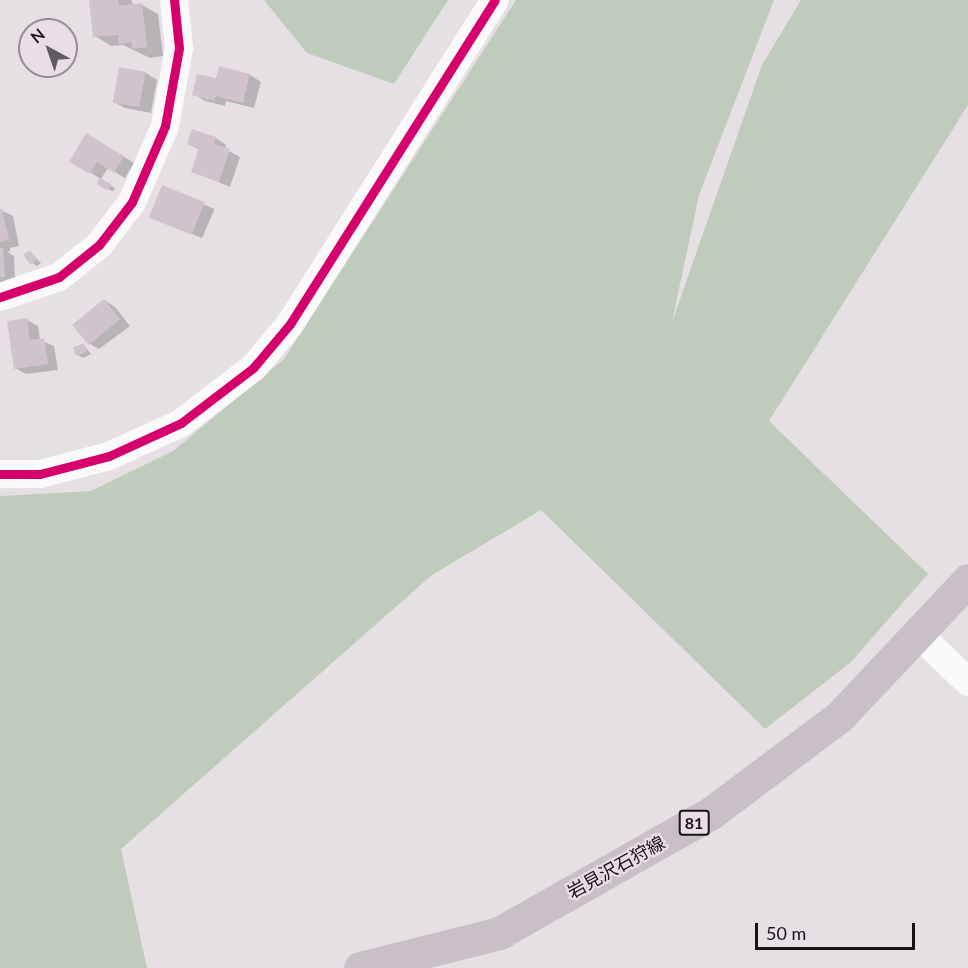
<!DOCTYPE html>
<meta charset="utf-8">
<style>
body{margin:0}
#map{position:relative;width:968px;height:968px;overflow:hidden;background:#e6e0e5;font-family:Lato,"Noto Sans JP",sans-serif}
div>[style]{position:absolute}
.green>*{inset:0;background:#bfcbbb}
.shadow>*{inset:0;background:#0003;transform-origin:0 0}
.building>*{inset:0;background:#d0c3ce;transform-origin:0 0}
.minor>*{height:28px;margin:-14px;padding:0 14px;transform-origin:14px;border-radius:14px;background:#fbfafb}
.major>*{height:33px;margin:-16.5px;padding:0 16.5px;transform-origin:16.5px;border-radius:16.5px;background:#c8bfc7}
.cycleway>*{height:9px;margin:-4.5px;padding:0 4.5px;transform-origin:4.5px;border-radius:4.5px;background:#d6006c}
span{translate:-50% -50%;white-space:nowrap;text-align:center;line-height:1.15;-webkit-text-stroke:4.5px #e9dde7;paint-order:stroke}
.shield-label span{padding:2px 4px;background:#e9dde7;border:2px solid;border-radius:4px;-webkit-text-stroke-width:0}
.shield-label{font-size:16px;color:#171316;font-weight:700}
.street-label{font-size:18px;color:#171316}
.north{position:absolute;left:18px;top:18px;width:60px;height:60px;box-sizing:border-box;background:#e9dde7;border:2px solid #958c93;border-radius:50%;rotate:320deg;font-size:16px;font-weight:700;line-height:24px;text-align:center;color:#171316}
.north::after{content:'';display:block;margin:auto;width:21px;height:27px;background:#5f5b5e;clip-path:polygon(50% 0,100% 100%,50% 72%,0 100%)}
.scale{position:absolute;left:755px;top:923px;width:160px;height:27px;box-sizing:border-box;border:3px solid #171316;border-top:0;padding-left:8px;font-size:18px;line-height:21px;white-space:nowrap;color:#171316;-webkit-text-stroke:4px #e9dde7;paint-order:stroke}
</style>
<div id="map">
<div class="green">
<div style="clip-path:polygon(264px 0,448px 0,394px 84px,307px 53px)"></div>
<div style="clip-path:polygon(516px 0,774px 0,699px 195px,672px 322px,762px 65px,801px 0,968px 0,968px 105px,769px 421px,928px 574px,851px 662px,765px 729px,541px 510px,432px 575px,121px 849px,147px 968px,0 968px,0 496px,91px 491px,173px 451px,284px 359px)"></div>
</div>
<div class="shadow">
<div style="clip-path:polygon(91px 0,131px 0,134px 6px,142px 5px,158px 14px,163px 56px,150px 58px,123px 45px,111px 46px,95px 36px)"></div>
<div style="clip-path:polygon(220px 68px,250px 75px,261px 82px,254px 108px,226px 101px,225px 106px,205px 101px,194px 94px,217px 80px)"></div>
<div style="clip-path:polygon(120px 69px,146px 73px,157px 80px,151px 113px,125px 108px,114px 102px)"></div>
<div style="clip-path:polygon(193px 131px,216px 138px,226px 145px,225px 149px,240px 157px,230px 187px,193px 171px,200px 150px,188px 144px)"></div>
<div style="clip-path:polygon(87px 135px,134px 163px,125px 178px,108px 168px,101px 179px,71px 161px)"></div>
<div style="left:101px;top:180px;width:16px;height:4px;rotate:30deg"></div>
<div style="left:163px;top:187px;width:56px;height:32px;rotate:23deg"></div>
<div style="clip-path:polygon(0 210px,13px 216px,19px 246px,10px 248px,10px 251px,7px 252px,14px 256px,15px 282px,0 283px)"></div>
<div style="clip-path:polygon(30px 252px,41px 263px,37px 266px,32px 263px)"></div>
<div style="clip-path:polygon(104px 300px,115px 307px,130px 326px,99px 349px,88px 343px)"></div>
<div style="clip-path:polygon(27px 320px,38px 326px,40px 340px,54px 346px,58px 370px,26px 374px,15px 368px)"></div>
<div style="clip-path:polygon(84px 345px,91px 354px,83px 358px,78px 355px)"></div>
</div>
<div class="building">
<div style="clip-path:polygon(89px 0,118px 0,119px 6px,142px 3px,147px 47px,132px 49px,132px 42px,119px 44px,118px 35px,93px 37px)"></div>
<div style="clip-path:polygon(219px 66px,250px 74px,243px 103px,216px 96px,214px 101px,192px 95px,197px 74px,216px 78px)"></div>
<div style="left:119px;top:67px;width:27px;height:36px;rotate:10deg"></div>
<div style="clip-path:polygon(192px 129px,216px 137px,214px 144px,230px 149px,219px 182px,191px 172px,199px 148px,187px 144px)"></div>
<div style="clip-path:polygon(86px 133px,124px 156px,114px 173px,97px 162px,90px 174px,69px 162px)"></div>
<div style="left:100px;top:178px;width:13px;height:7px;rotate:29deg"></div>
<div style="left:162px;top:185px;width:46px;height:35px;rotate:22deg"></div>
<div style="clip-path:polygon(2px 208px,9px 240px,0 242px,0 209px)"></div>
<div style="clip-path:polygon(0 248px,3px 248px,5px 277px,0 277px)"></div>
<div style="left:30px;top:250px;width:12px;height:8px;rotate:55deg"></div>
<div style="left:104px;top:299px;width:26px;height:41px;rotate:51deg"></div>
<div style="clip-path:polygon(27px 318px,30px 340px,44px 338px,48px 364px,14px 369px,7px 321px)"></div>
<div style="left:84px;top:343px;width:9px;height:12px;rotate:69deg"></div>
</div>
<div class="minor">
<div style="left:0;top:297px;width:62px;rotate:-18.7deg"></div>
<div style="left:59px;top:277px;width:51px;rotate:-38.7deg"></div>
<div style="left:99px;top:245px;width:54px;rotate:-52.5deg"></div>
<div style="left:132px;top:202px;width:83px;rotate:-66.5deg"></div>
<div style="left:165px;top:126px;width:79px;rotate:-79.8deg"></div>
<div style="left:179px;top:48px;width:48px;rotate:-95.9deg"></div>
<div style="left:0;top:474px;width:40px"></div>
<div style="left:40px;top:474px;width:71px;rotate:-14.6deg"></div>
<div style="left:109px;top:456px;width:79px;rotate:-24.6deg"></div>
<div style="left:181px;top:423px;width:91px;rotate:-37.4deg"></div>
<div style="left:253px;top:368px;width:57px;rotate:-49.9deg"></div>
<div style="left:290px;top:324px;width:383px;rotate:-57.7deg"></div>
<div style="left:918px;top:634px;width:69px;rotate:43.8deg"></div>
</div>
<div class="major">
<div style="left:360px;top:968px;width:143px;rotate:-14.1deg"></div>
<div style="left:499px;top:933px;width:244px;rotate:-29.5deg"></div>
<div style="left:711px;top:813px;width:161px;rotate:-36.9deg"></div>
<div style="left:840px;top:716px;width:187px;rotate:-46.7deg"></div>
</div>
<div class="cycleway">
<div style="left:0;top:297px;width:62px;rotate:-18.7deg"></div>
<div style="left:59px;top:277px;width:51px;rotate:-38.7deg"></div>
<div style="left:99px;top:245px;width:54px;rotate:-52.5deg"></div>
<div style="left:132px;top:202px;width:83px;rotate:-66.5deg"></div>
<div style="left:165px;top:126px;width:79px;rotate:-79.8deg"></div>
<div style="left:179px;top:48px;width:48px;rotate:-95.9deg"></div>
<div style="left:0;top:474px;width:40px"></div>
<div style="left:40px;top:474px;width:71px;rotate:-14.6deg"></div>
<div style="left:109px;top:456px;width:79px;rotate:-24.6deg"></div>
<div style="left:181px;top:423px;width:91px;rotate:-37.4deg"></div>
<div style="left:253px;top:368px;width:57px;rotate:-49.9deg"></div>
<div style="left:290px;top:324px;width:383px;rotate:-57.7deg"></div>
</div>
<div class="shield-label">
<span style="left:694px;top:823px">81</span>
</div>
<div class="street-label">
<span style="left:616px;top:867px;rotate:-29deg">岩見沢石狩線</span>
</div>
<div class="north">N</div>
<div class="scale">50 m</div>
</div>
